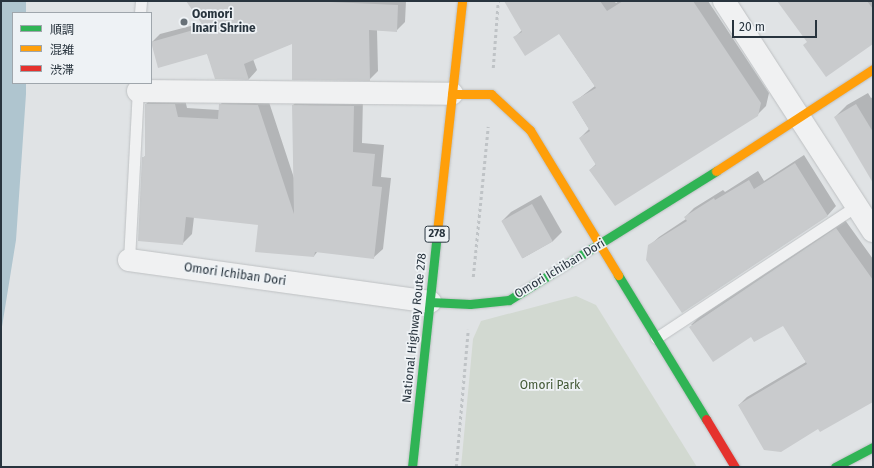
<!DOCTYPE html>
<meta charset="utf-8">
<style>
body{margin:0}
#map{position:relative;width:874px;height:468px;overflow:hidden;background:#e0e3e5;font-family:"Fira Sans","Noto Sans JP",sans-serif}
div>[style]{position:absolute}
.green>*{inset:0;background:#d2d9d1}
.water>*{inset:0;background:#afc5cf}
.shadow>*{inset:0;background:#0003}
.building>*{inset:0;background:#c9cbcd;transform-origin:0 0}
.path>*{height:2.5px;margin-top:-1.25px;transform-origin:0;background:repeating-linear-gradient(90deg,#bfc3c6 0 3px,transparent 0 6px)}
.roads{filter:drop-shadow(0 0 1px #bec1c3) drop-shadow(0 0 1px #bec1c3)}
.lane>*{height:11px;margin:-5.5px;padding:0 5.5px;transform-origin:5.5px;border-radius:5.5px;background:#f0f1f2}
.street>*{height:22px;margin:-11px;padding:0 11px;transform-origin:11px;border-radius:11px;background:#f0f1f2}
.fast>*{height:9px;margin:-4.5px;padding:0 4.5px;transform-origin:4.5px;border-radius:4.5px;background:#30b455}
.slow>*{height:9px;margin:-4.5px;padding:0 4.5px;transform-origin:4.5px;border-radius:4.5px;background:#ff9f0a}
.jam>*{height:9px;margin:-4.5px;padding:0 4.5px;transform-origin:4.5px;border-radius:4.5px;background:#e5322d}
.dots>*{width:11px;height:11px;translate:-50% -50%;box-sizing:border-box;border:2px solid #eef2f5;border-radius:50%}
span{translate:-50% -50%;white-space:nowrap;text-align:center;line-height:1.15;-webkit-text-stroke:3.5px #eef2f5;paint-order:stroke}
.shield-label span{padding:1px 3px;background:#eef2f5;border:1px solid;border-radius:3px;-webkit-text-stroke-width:0}
.shield-label{font-size:11px;color:#28343e;font-weight:700}
.poi-label{font-size:12px;color:#28343e;font-weight:700}
.left{translate:0 -50%;text-align:left}
.street-label{font-size:12px;color:#28343e}
.park-label{font-size:12px;color:#435936}
.frame{position:absolute;inset:0;border:2px solid #28343e;pointer-events:none}
.legend{position:absolute;left:12px;top:12px;width:140px;height:72px;box-sizing:border-box;background:#eef2f5;border:1px solid #9fa6ac;margin:0;padding:5px 7px;list-style:none;font-size:12px;color:#28343e}
.legend li{display:flex;align-items:center;gap:8px;height:20px}
.legend b{width:20px;border:1px solid #9fa6ac}
.scale{position:absolute;left:732px;top:20px;width:85px;height:18px;box-sizing:border-box;border:2px solid #28343e;border-top:0;padding-left:5px;font-size:12px;line-height:14px;white-space:nowrap;color:#28343e;-webkit-text-stroke:3px #eef2f5;paint-order:stroke}
</style>
<div id="map">
<div class="green">
<div style="clip-path:polygon(576px 296px,596px 305px,697px 467px,461px 467px,473px 339px,481px 321px)"></div>
</div>
<div class="water">
<div style="clip-path:polygon(1px 1px,26px 1px,26px 13px,13px 13px,13px 83px,26px 83px,26px 94px,16px 240px,1px 333px)"></div>
</div>
<div class="shadow">
<div style="clip-path:polygon(187px 1px,406px 1px,405px 22px,396px 31px,377px 30px,378px 71px,369px 80px,293px 43px,253px 59px,257px 70px,249px 79px,216px 78px,207px 53px,151px 43px,160px 34px,202px 23px)"></div>
<div style="clip-path:polygon(510px 1px,614px 1px,616px 3px,619px 1px,708px 1px,769px 93px,766px 106px,757px 115px,590px 170px,596px 164px,580px 138px,589px 129px,573px 103px,595px 86px,559px 33px,515px 37px,522px 30px)"></div>
<div style="clip-path:polygon(779px 1px,873px 1px,873px 44px,808px 42px)"></div>
<div style="clip-path:polygon(868px 93px,871px 98px,873px 97px,873px 181px,835px 117px,847px 105px)"></div>
<div style="clip-path:polygon(155px 95px,184px 95px,187px 108px,219px 110px,220px 105px,229px 95px,267px 96px,294px 178px,293px 105px,303px 96px,363px 97px,362px 143px,384px 145px,381px 177px,391px 178px,383px 249px,373px 258px,318px 251px,314px 256px,259px 224px,194px 217px,192px 234px,183px 243px,143px 158px,146px 155px,146px 104px)"></div>
<div style="clip-path:polygon(804px 155px,836px 206px,828px 215px,682px 311px,649px 246px,659px 237px,686px 219px,685px 217px,694px 208px,723px 190px,725px 192px,758px 171px,764px 181px)"></div>
<div style="clip-path:polygon(541px 195px,562px 232px,553px 241px,523px 258px,502px 221px,511px 212px)"></div>
<div style="clip-path:polygon(845px 220px,873px 259px,873px 400px,819px 428px,739px 405px,747px 397px,806px 362px,783px 324px,751px 335px,691px 325px,700px 316px)"></div>
</div>
<div class="building">
<div style="clip-path:polygon(186px 1px,308px 1px,398px 5px,397px 32px,369px 30px,370px 81px,292px 80px,292px 44px,244px 64px,249px 80px,215px 79px,207px 54px,158px 68px,151px 42px,204px 27px)"></div>
<div style="clip-path:polygon(504px 1px,600px 1px,607px 11px,623px 1px,693px 1px,761px 103px,758px 116px,615px 206px,589px 170px,596px 165px,579px 138px,590px 131px,572px 102px,596px 88px,559px 34px,525px 56px,513px 37px,522px 32px)"></div>
<div style="clip-path:polygon(777px 1px,867px 1px,873px 9px,873px 44px,826px 77px,803px 45px,807px 42px)"></div>
<div style="clip-path:polygon(145px 104px,175px 104px,178px 117px,218px 119px,219px 104px,258px 105px,294px 214px,292px 105px,354px 106px,353px 152px,375px 154px,372px 186px,382px 187px,374px 259px,315px 252px,314px 257px,255px 252px,258px 225px,186px 217px,183px 245px,138px 241px,142px 157px,145px 157px)"></div>
<div style="clip-path:polygon(856px 104px,873px 132px,873px 183px,834px 117px)"></div>
<div style="clip-path:polygon(795px 163px,828px 216px,682px 313px,646px 260px,648px 245px,687px 221px,684px 217px,714px 198px,715px 200px,749px 180px,754px 189px)"></div>
<div style="left:532px;top:204px;width:43px;height:35px;rotate:61deg"></div>
<div style="clip-path:polygon(836px 228px,873px 280px,873px 402px,820px 432px,818px 429px,781px 452px,764px 450px,738px 405px,807px 364px,783px 326px,754px 342px,751px 337px,713px 362px,689px 327px)"></div>
</div>
<div class="path">
<div style="left:493px;top:68px;width:67px;rotate:-85.7deg"></div>
<div style="left:473px;top:277px;width:151px;rotate:-84.3deg"></div>
<div style="left:456px;top:467px;width:138px;rotate:-85deg"></div>
</div>
<div class="roads">
<div class="lane">
<div style="left:140px;top:13px;width:12px;rotate:-85deg"></div>
<div style="left:129px;top:260px;width:172px;rotate:-87deg"></div>
<div style="left:656px;top:338px;width:240px;rotate:-33.4deg"></div>
</div>
<div class="street">
<div style="left:724px;top:1px;width:274px;rotate:57.1deg"></div>
<div style="left:138px;top:91px;width:314px;rotate:0.5deg"></div>
<div style="left:129px;top:260px;width:304px;rotate:7.9deg"></div>
</div>
<div class="fast">
<div style="left:618px;top:275px;width:169px;rotate:58.6deg"></div>
<div style="left:430px;top:302px;width:40px;rotate:2.9deg"></div>
<div style="left:470px;top:304px;width:39px;rotate:-6deg"></div>
<div style="left:509px;top:300px;width:244px;rotate:-31.9deg"></div>
<div style="left:412px;top:467px;width:236px;rotate:-83.9deg"></div>
<div style="left:835px;top:467px;width:43px;rotate:-27.8deg"></div>
</div>
<div class="slow">
<div style="left:452px;top:94px;width:39px"></div>
<div style="left:491px;top:94px;width:53px;rotate:42.7deg"></div>
<div style="left:530px;top:130px;width:170px;rotate:58.7deg"></div>
<div style="left:716px;top:171px;width:187px;rotate:-33deg"></div>
<div style="left:437px;top:232px;width:232px;rotate:-83.8deg"></div>
</div>
<div class="jam">
<div style="left:706px;top:419px;width:56px;rotate:58.9deg"></div>
</div>
</div>
<div class="dots">
<div style="left:184px;top:22px;background:#687178"></div>
</div>
<div class="shield-label">
<span style="left:437px;top:234px">278</span>
</div>
<div class="poi-label">
<span class="left" style="left:192px;top:22px">Oomori<br>Inari Shrine</span>
</div>
<div class="street-label">
<span style="left:560px;top:269px;rotate:-31deg">Omori Ichiban Dori</span>
<span style="left:235px;top:275px;rotate:8deg">Omori Ichiban Dori</span>
<span style="left:415px;top:328px;rotate:-84deg">National Highway Route 278</span>
</div>
<div class="park-label">
<span style="left:550px;top:386px">Omori Park</span>
</div>
<div class="frame"></div>
<ul class="legend">
<li><b style="height:5px;background:#30b455"></b>順調</li>
<li><b style="height:5px;background:#ff9f0a"></b>混雑</li>
<li><b style="height:5px;background:#e5322d"></b>渋滞</li>
</ul>
<div class="scale">20 m</div>
</div>
